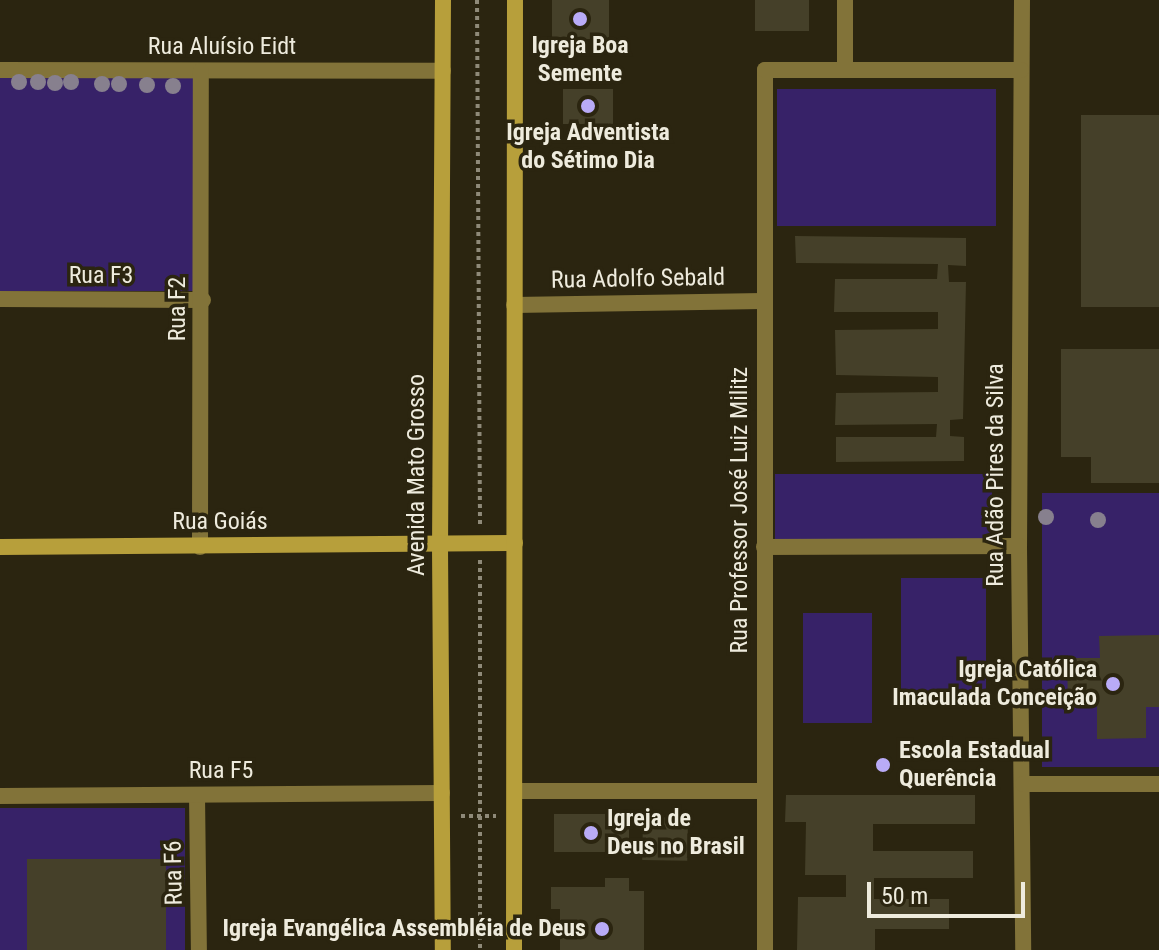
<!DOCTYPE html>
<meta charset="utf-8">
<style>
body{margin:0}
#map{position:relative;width:1159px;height:950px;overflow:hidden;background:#2b2510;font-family:"Roboto Condensed",sans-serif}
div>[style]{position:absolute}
.green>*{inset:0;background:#372268;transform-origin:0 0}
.building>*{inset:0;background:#454029;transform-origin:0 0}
.path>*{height:4px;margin-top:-2px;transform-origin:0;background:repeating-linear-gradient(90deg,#8f8a79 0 4px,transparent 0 8px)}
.street>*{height:16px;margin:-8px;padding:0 8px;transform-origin:8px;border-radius:8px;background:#827339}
.secondary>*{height:16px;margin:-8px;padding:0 8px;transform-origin:8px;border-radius:8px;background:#b79f3b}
.trees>*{width:16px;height:16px;margin:-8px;border-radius:50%;background:#87808e}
.dots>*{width:22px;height:22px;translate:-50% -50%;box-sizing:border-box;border:4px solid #2b2510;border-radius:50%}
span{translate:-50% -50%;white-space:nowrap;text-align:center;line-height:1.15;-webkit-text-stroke:7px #2b2510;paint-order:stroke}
.poi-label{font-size:24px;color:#eeebdd;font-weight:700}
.right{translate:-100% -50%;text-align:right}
.left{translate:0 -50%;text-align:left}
.street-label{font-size:24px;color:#eeebdd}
.scale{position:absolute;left:867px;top:882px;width:158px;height:36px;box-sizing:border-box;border:4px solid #eeebdd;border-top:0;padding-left:10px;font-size:24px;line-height:28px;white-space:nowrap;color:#eeebdd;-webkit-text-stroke:6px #2b2510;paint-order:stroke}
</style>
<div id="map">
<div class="green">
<div style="left:0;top:78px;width:194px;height:213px"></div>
<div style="left:777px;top:89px;width:219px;height:137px"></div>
<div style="left:775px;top:474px;width:217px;height:66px"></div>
<div style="left:1042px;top:493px;width:117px;height:274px"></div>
<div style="left:901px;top:578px;width:85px;height:122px"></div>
<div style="left:803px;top:613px;width:69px;height:110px"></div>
<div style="left:185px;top:808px;width:142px;height:185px;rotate:90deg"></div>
</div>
<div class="building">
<div style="left:552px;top:0;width:57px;height:39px"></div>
<div style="left:755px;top:0;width:54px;height:31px"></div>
<div style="left:563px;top:89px;width:50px;height:35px"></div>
<div style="left:1081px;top:115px;width:78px;height:192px"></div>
<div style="clip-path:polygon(795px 236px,966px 238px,966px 266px,948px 265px,949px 282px,966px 282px,963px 419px,950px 420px,950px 436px,964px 437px,964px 461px,836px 462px,836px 437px,936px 437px,937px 424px,835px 425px,836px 393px,938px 392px,938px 377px,836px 375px,835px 330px,938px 329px,938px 312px,834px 312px,835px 279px,937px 279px,938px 264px,796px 263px)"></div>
<div style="clip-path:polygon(1061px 349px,1159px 349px,1159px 483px,1091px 483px,1091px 457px,1061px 457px)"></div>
<div style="clip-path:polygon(1159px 635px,1159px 707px,1146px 707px,1146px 738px,1097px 739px,1097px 706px,1068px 706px,1067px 658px,1100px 658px,1099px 636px)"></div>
<div style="clip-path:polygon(786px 795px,975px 795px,975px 824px,873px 824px,873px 851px,973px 851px,973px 878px,874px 878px,874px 899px,949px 899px,949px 929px,875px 929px,875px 950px,797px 950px,798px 897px,846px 897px,846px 875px,805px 875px,806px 822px,785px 822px)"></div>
<div style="left:629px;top:814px;width:38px;height:75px;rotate:90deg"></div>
<div style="left:643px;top:817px;width:45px;height:43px;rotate:1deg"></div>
<div style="left:166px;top:859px;width:91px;height:139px;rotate:90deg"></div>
<div style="clip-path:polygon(605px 878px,629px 878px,629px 891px,644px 891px,644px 950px,560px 950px,560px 909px,551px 909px,551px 887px,605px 887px)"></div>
</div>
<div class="path">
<div style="left:477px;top:0;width:528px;rotate:89.67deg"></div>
<div style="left:480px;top:560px;width:390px;rotate:90deg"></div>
<div style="left:461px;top:816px;width:35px"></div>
</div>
<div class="street">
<div style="left:1022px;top:0;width:546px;rotate:90.31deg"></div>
<div style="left:1019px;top:546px;width:404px;rotate:89.4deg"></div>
<div style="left:845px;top:69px;width:69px;rotate:-90deg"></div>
<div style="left:0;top:70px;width:443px;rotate:0.1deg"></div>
<div style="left:0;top:299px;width:203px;rotate:0.3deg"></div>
<div style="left:514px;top:305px;width:249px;rotate:-0.9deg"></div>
<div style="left:200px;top:547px;width:476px;rotate:-89.9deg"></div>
<div style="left:764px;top:547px;width:255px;rotate:-0.2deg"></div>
<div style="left:1023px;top:784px;width:136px"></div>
<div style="left:515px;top:791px;width:250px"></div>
<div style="left:197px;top:795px;width:155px;rotate:89.3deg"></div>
<div style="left:0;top:796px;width:442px;rotate:-0.4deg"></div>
<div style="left:765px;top:950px;width:880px;rotate:-90deg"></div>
<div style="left:765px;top:70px;width:256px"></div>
</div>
<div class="secondary">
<div style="left:443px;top:0;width:546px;rotate:90.31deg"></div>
<div style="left:440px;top:546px;width:404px;rotate:89.6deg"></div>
<div style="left:0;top:547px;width:515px;rotate:-0.45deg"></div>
<div style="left:514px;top:950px;width:950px;rotate:-89.94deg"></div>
</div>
<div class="trees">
<div style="left:19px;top:82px"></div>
<div style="left:38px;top:82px"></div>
<div style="left:71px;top:82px"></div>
<div style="left:55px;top:83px"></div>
<div style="left:102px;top:84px"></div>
<div style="left:119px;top:84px"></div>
<div style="left:147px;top:85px"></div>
<div style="left:173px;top:86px"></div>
<div style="left:1046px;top:517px"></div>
<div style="left:1098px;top:520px"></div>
</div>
<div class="dots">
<div style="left:580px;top:19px;background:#b9abf7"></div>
<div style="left:588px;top:106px;background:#b9abf7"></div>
<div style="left:1113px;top:684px;background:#b9abf7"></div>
<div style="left:883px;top:765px;background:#b9abf7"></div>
<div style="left:591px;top:833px;background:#b9abf7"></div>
<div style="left:602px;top:929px;background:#b9abf7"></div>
</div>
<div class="poi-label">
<span style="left:580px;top:60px">Igreja Boa<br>Semente</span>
<span style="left:588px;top:147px">Igreja Adventista<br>do Sétimo Dia</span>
<span class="right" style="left:1097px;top:684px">Igreja Católica<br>Imaculada Conceição</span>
<span class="left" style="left:899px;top:765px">Escola Estadual<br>Querência</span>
<span class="left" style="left:607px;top:833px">Igreja de<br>Deus no Brasil</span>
<span class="right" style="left:586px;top:929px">Igreja Evangélica Assembléia de Deus</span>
</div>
<div class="street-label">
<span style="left:222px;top:47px">Rua Aluísio Eidt</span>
<span style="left:101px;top:276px">Rua F3</span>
<span style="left:638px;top:279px;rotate:-1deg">Rua Adolfo Sebald</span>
<span style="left:178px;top:309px;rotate:-90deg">Rua F2</span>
<span style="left:417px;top:475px;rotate:-90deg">Avenida Mato Grosso</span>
<span style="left:996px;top:475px;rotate:-90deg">Rua Adão Pires da Silva</span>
<span style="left:740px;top:510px;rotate:-90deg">Rua Professor José Luiz Militz</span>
<span style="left:220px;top:522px">Rua Goiás</span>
<span style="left:221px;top:771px">Rua F5</span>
<span style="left:174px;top:873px;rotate:-91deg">Rua F6</span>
</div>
<div class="scale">50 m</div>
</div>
